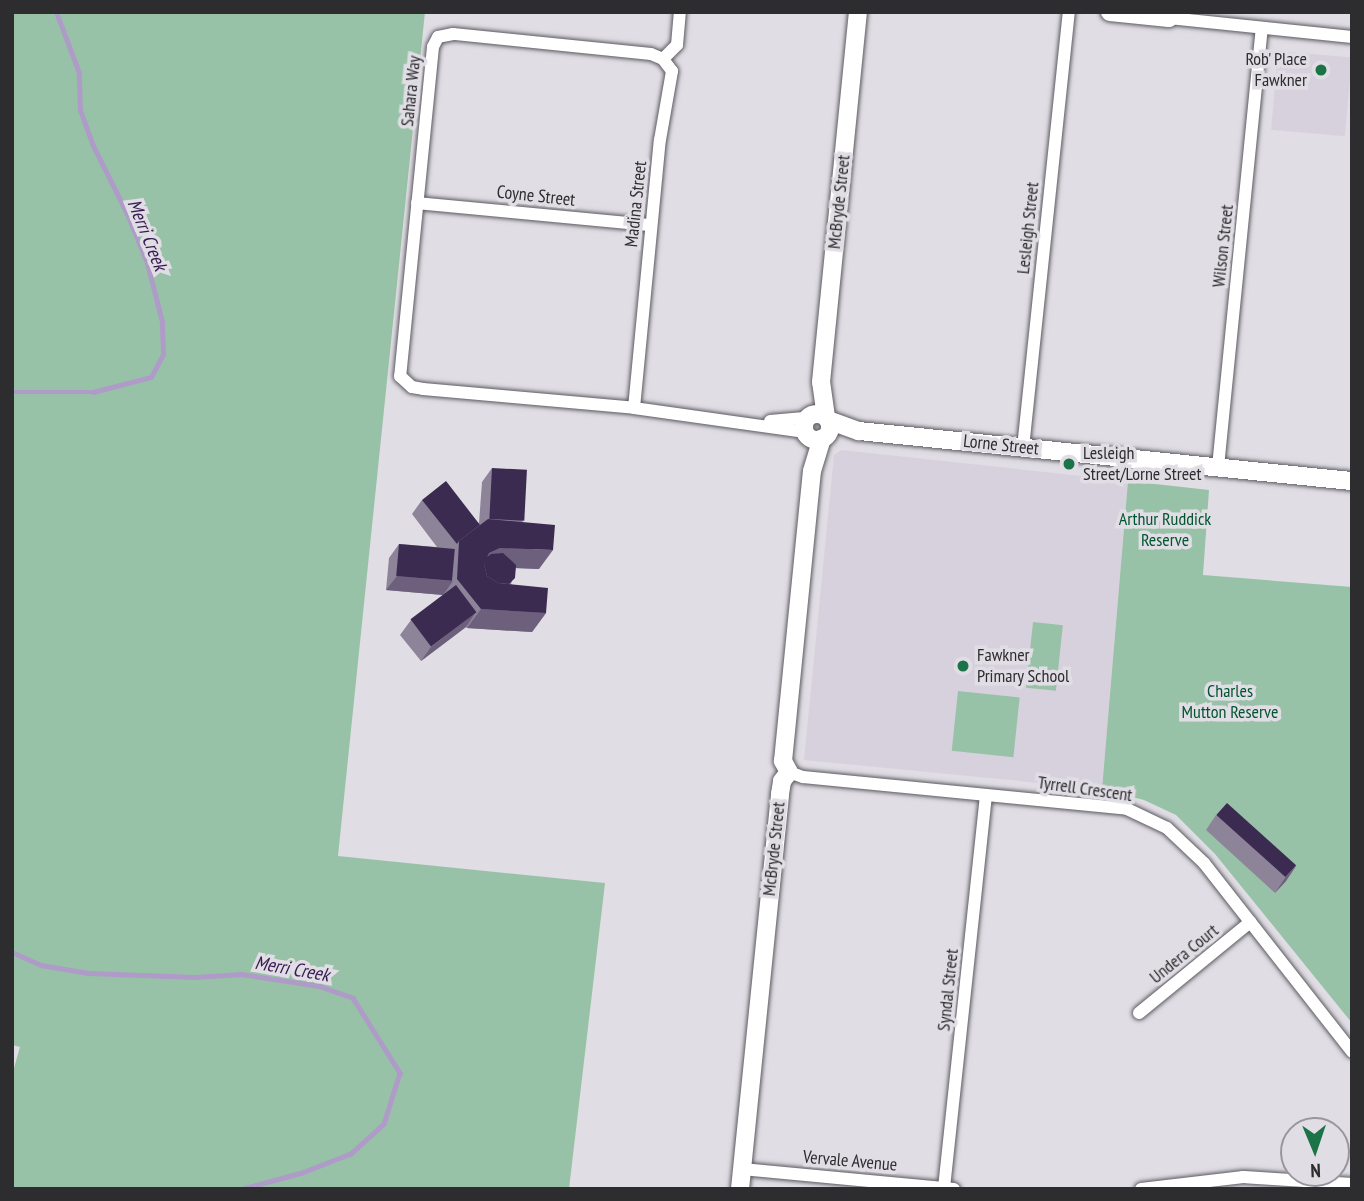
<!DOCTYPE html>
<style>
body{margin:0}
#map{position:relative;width:1364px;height:1201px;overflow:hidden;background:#e0dde4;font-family:"PT Sans Narrow",sans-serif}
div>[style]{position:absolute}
.built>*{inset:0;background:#d7d1de;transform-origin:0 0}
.green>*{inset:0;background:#98c2a7;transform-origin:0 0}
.stream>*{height:4.5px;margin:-2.25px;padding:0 2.25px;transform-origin:2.25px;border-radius:2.25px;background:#ae9bc7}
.roads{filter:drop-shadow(0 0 2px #5c5a60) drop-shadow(0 0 2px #5c5a60)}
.street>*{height:12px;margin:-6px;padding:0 6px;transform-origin:6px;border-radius:6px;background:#fff}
.secondary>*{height:18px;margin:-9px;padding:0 9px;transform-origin:9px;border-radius:9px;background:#fff}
.secondary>.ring{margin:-9px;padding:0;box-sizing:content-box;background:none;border:18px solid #fff;border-radius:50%}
.wall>*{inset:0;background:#8e849a}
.shaded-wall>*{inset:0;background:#6d607c}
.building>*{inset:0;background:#3c2b50;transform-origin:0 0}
.dots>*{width:19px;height:19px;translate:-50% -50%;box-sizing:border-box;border:4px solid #e0dde4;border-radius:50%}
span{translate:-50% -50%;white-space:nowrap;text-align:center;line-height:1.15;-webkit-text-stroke:7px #e0dde4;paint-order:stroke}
.poi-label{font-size:18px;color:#2d2c2f}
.right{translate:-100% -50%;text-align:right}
.left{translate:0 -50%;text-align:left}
.street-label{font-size:18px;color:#2d2c2f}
.park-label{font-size:18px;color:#005530}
.water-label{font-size:19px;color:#371b51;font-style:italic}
.frame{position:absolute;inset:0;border:14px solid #2d2c2f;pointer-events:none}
.north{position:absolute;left:1280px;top:1117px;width:70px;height:70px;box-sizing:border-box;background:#e0dde4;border:2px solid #98969c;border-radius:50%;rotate:178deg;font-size:19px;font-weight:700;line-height:28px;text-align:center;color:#2d2c2f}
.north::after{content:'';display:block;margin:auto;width:24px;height:32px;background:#1b7347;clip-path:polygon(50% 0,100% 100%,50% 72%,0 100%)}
</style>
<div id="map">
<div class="built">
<div style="left:1278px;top:51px;width:74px;height:79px;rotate:5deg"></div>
<div style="clip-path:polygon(841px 450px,1128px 481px,1102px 789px,804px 760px,834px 455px)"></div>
</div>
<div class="green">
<div style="clip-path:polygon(12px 12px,425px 12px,338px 856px,605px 883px,569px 1189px,12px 1189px,12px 1075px,20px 1047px,12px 1045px)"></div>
<div style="clip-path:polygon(1128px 481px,1209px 490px,1203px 575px,1352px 587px,1352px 1023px,1215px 854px,1176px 815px,1144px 800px,1102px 789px)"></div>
<div style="left:1033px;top:622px;width:30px;height:66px;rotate:6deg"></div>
<div style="left:958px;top:691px;width:62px;height:60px;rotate:6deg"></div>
</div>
<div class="stream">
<div style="left:12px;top:392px;width:81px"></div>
<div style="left:93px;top:392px;width:60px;rotate:-14.5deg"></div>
<div style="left:151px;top:377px;width:26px;rotate:-62deg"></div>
<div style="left:163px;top:354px;width:32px;rotate:-92deg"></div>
<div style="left:162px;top:322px;width:61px;rotate:-104.3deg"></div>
<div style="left:147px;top:263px;width:53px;rotate:-112.2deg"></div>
<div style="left:127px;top:214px;width:76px;rotate:-116.6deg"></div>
<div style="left:93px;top:146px;width:38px;rotate:-110deg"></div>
<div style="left:80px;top:110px;width:37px;rotate:-92deg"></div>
<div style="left:79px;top:73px;width:65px;rotate:-110.7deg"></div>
<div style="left:12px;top:952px;width:32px;rotate:24deg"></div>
<div style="left:41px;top:965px;width:49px;rotate:9.5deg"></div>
<div style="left:89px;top:973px;width:106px;rotate:2.2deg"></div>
<div style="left:195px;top:977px;width:46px;rotate:-3.7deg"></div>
<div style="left:241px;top:974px;width:79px;rotate:8.7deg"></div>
<div style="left:319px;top:986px;width:36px;rotate:19deg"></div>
<div style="left:353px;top:998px;width:89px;rotate:57.9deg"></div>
<div style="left:400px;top:1073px;width:53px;rotate:107.4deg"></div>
<div style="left:384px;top:1124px;width:45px;rotate:137.7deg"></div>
<div style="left:351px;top:1154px;width:53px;rotate:158.8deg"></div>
<div style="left:302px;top:1173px;width:61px;rotate:164.8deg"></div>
</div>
<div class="roads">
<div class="street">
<div style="left:1169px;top:18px;width:184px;rotate:5.9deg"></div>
<div style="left:663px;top:59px;width:13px;rotate:-157deg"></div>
<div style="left:651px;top:54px;width:199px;rotate:-174.2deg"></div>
<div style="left:453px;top:34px;width:15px;rotate:169deg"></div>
<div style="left:438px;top:37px;width:11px;rotate:117deg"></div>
<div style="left:433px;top:47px;width:331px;rotate:95.7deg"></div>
<div style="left:400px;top:376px;width:16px;rotate:43deg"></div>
<div style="left:412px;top:387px;width:11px;rotate:10deg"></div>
<div style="left:423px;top:389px;width:212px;rotate:5.1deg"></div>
<div style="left:634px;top:408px;width:173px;rotate:8deg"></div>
<div style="left:663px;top:59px;width:20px;rotate:-45deg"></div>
<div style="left:677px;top:45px;width:33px;rotate:-85deg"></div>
<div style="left:417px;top:203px;width:235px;rotate:5.4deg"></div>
<div style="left:634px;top:408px;width:269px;rotate:-84.5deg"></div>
<div style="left:660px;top:140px;width:70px;rotate:-80.1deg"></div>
<div style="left:672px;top:71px;width:15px;rotate:-127deg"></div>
<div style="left:770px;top:421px;width:37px;rotate:-5deg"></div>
<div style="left:1023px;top:448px;width:438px;rotate:-84deg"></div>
<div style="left:1218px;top:467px;width:441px;rotate:-84.3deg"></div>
<div style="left:789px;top:772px;width:15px;rotate:20deg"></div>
<div style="left:803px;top:777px;width:326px;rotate:5.6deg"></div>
<div style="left:1127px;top:809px;width:44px;rotate:25.4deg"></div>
<div style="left:1167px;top:828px;width:51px;rotate:43.4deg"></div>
<div style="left:1204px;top:863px;width:240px;rotate:51.9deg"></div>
<div style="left:1139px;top:1013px;width:144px;rotate:-39.3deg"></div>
<div style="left:742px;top:1169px;width:213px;rotate:5.4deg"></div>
<div style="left:944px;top:1188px;width:394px;rotate:-83.9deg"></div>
<div style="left:1141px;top:1189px;width:103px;rotate:-6.7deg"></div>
<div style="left:1243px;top:1177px;width:109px;rotate:3.7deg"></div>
</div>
<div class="secondary">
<div style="left:1110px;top:12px;width:59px;rotate:5.8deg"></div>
<div style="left:1169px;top:18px;width:6px;rotate:-90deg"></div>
<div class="ring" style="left:804px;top:414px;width:8px;height:8px"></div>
<div style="left:826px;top:417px;width:35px;rotate:-98deg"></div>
<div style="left:821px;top:382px;width:372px;rotate:-84.3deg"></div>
<div style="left:828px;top:420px;width:33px;rotate:20deg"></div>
<div style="left:859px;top:431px;width:496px;rotate:5.8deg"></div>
<div style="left:740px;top:1189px;width:397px;rotate:-84.2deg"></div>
<div style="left:780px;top:794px;width:13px;rotate:-81deg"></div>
<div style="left:782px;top:781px;width:11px;rotate:-52deg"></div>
<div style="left:789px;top:772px;width:13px;rotate:-119deg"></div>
<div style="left:783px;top:761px;width:291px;rotate:-84.3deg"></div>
<div style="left:812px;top:471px;width:34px;rotate:-73deg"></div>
</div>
</div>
<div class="wall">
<div style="clip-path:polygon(492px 468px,523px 522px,539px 569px,516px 568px,511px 584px,546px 613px,532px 632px,467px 628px,466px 627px,421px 661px,400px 635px,411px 620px,443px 595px,443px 594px,443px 595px,386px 590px,389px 558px,399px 544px,437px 547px,412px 514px,422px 500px,479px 523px,482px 482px)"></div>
<div style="clip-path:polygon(1216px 815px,1296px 866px,1286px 881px,1275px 893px,1206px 830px)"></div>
</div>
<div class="shaded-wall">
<div style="clip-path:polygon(500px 548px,553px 550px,539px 569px,486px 567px,482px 563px,489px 553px)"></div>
<div style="clip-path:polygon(397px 576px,453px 581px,443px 595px,386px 590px)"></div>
<div style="clip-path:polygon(481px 609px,546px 613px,532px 632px,467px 628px)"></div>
<div style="clip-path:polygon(476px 612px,466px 627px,421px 661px,431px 647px)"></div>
<div style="clip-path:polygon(1296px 866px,1286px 881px,1275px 893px,1285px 878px)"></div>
</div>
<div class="building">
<div style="left:492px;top:468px;width:35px;height:51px;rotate:3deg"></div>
<div style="clip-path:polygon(446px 481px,480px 525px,459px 541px,457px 544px,422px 500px)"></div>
<div style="clip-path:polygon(488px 519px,555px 525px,553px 550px,500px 548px,489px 553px,484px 564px,487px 576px,498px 583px,548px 588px,546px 613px,481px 609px,457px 579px,459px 541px)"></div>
<div style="left:399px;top:544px;width:56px;height:32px;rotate:5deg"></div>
<div style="clip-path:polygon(503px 553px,516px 565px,515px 578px,509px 584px,498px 583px,487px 576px,484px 564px,486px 558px,491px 554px)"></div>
<div style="left:456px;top:585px;width:34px;height:57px;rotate:53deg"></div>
<div style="left:1227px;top:803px;width:93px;height:16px;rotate:42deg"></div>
</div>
<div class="dots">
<div style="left:1321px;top:70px;background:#1b7347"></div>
<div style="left:1069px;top:464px;background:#1b7347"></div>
<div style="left:963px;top:666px;background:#1b7347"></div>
</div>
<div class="poi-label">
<span class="right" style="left:1307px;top:70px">Rob' Place<br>Fawkner</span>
<span class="left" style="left:1083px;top:464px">Lesleigh<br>Street/Lorne Street</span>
<span class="left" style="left:977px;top:666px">Fawkner<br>Primary School</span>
</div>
<div class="street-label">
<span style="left:411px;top:91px;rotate:-84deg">Sahara Way</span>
<span style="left:536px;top:196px;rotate:6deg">Coyne Street</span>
<span style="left:839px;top:202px;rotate:-84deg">McBryde Street</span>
<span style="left:636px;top:204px;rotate:-84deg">Madina Street</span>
<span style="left:1028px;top:228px;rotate:-84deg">Lesleigh Street</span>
<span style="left:1223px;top:246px;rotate:-84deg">Wilson Street</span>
<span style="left:1001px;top:445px;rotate:6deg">Lorne Street</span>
<span style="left:1085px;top:789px;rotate:8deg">Tyrrell Crescent</span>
<span style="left:774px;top:849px;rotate:-84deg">McBryde Street</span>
<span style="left:1184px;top:954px;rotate:-39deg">Undera Court</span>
<span style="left:948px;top:990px;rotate:-84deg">Syndal Street</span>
<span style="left:850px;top:1161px;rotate:5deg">Vervale Avenue</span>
</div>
<div class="park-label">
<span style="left:1165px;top:530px">Arthur Ruddick<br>Reserve</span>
<span style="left:1230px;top:702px">Charles<br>Mutton Reserve</span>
</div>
<div class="water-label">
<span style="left:147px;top:235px;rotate:68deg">Merri Creek</span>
<span style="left:292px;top:969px;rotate:10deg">Merri Creek</span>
</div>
<div class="frame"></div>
<div class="north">N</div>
</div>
